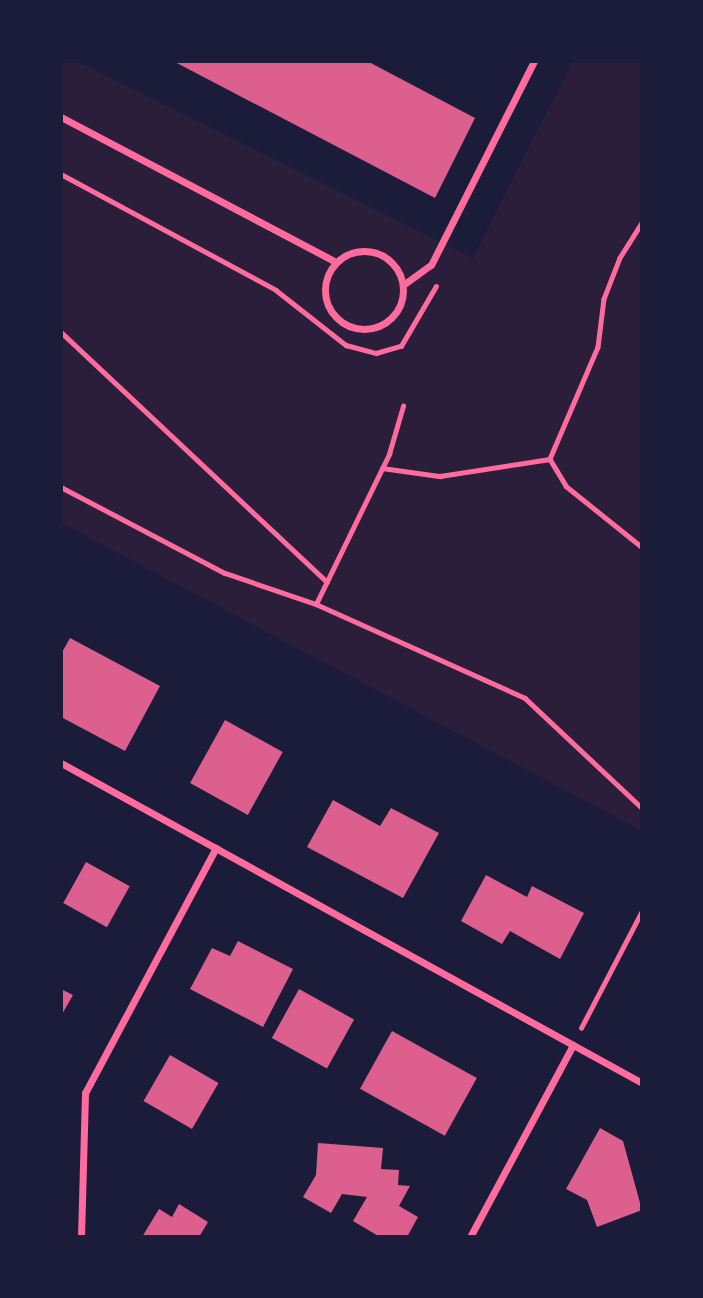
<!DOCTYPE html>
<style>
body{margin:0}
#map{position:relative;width:703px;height:1298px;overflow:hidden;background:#1b1b3a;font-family:Rubik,sans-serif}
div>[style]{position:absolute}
.green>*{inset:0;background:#2a1e3b}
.building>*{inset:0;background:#dd5f8e;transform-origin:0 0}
.path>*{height:4.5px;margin:-2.25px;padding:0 2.25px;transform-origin:2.25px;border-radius:2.25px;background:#ff6b9d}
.minor>*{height:7px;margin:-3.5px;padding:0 3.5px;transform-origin:3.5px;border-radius:3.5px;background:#ff6b9d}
.minor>.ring{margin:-3.5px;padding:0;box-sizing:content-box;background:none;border:7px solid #ff6b9d;border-radius:50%}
span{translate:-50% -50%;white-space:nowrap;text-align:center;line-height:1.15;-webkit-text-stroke:5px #1b1b3a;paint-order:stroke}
.frame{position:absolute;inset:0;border:63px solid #1b1b3a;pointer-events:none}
</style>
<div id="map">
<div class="green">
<div style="clip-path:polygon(61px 61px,77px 61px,473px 258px,573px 61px,642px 61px,642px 831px,61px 523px)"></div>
</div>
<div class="building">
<div style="clip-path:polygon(173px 61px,367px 61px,475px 118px,435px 198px)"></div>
<div style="clip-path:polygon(70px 638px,160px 686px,125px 751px,61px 717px,61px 654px)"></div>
<div style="left:225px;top:720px;width:66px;height:72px;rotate:29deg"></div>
<div style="clip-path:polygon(333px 800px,380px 826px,391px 808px,439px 833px,403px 898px,307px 847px)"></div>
<div style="left:86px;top:862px;width:50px;height:47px;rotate:29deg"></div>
<div style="clip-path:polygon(486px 875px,527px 897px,532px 886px,584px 913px,560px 959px,510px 931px,502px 944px,461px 921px)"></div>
<div style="clip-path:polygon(238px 941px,293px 969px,263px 1027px,190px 989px,212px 948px,230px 956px)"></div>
<div style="clip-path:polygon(61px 989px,73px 995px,61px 1016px)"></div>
<div style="left:299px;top:989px;width:63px;height:56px;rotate:29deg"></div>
<div style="left:392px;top:1031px;width:97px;height:66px;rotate:29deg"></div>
<div style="left:170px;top:1055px;width:56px;height:53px;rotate:30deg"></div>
<div style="clip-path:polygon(600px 1128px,623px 1141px,642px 1210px,597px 1227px,587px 1200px,566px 1189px)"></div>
<div style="clip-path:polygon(318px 1143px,383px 1148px,381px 1169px,399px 1170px,398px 1185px,410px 1186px,399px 1206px,418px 1217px,407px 1237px,380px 1237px,353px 1221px,367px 1197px,342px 1194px,331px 1213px,303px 1197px,316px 1175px)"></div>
<div style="clip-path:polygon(179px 1204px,208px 1222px,199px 1237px,142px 1237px,159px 1209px,172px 1217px)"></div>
</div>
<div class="path">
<div style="left:61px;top:174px;width:244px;rotate:28.3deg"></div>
<div style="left:276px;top:290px;width:89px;rotate:38.2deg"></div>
<div style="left:346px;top:345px;width:31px;rotate:15deg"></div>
<div style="left:376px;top:353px;width:26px;rotate:-16deg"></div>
<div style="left:401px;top:346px;width:69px;rotate:-59.7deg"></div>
<div style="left:642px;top:223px;width:41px;rotate:122.2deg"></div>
<div style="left:620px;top:258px;width:44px;rotate:111.3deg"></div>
<div style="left:604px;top:299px;width:48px;rotate:97.1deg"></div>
<div style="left:598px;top:347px;width:122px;rotate:113.2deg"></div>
<div style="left:550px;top:459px;width:31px;rotate:59deg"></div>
<div style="left:566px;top:486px;width:97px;rotate:38.8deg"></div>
<div style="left:61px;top:332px;width:365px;rotate:43.2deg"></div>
<div style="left:382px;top:468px;width:59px;rotate:7.9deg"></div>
<div style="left:440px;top:476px;width:111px;rotate:-8.8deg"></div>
<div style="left:61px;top:487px;width:185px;rotate:27.7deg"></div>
<div style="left:225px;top:573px;width:96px;rotate:18.8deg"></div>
<div style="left:316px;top:604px;width:229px;rotate:24.2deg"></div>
<div style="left:525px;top:698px;width:161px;rotate:43.2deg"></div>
<div style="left:316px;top:604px;width:167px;rotate:-64deg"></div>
<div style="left:389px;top:454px;width:50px;rotate:-73.7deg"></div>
<div style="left:581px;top:1028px;width:132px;rotate:-62.5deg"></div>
</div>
<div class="minor">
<div style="left:61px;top:117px;width:311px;rotate:27.8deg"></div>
<div class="ring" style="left:325px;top:251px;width:71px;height:71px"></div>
<div style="left:403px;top:285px;width:34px;rotate:-36deg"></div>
<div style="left:431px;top:265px;width:229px;rotate:-63.2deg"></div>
<div style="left:61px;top:763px;width:663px;rotate:28.84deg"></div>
<div style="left:81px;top:1237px;width:144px;rotate:-88.4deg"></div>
<div style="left:85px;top:1093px;width:278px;rotate:-61.9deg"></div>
<div style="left:470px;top:1237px;width:218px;rotate:-61.8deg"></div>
</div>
<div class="frame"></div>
</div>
